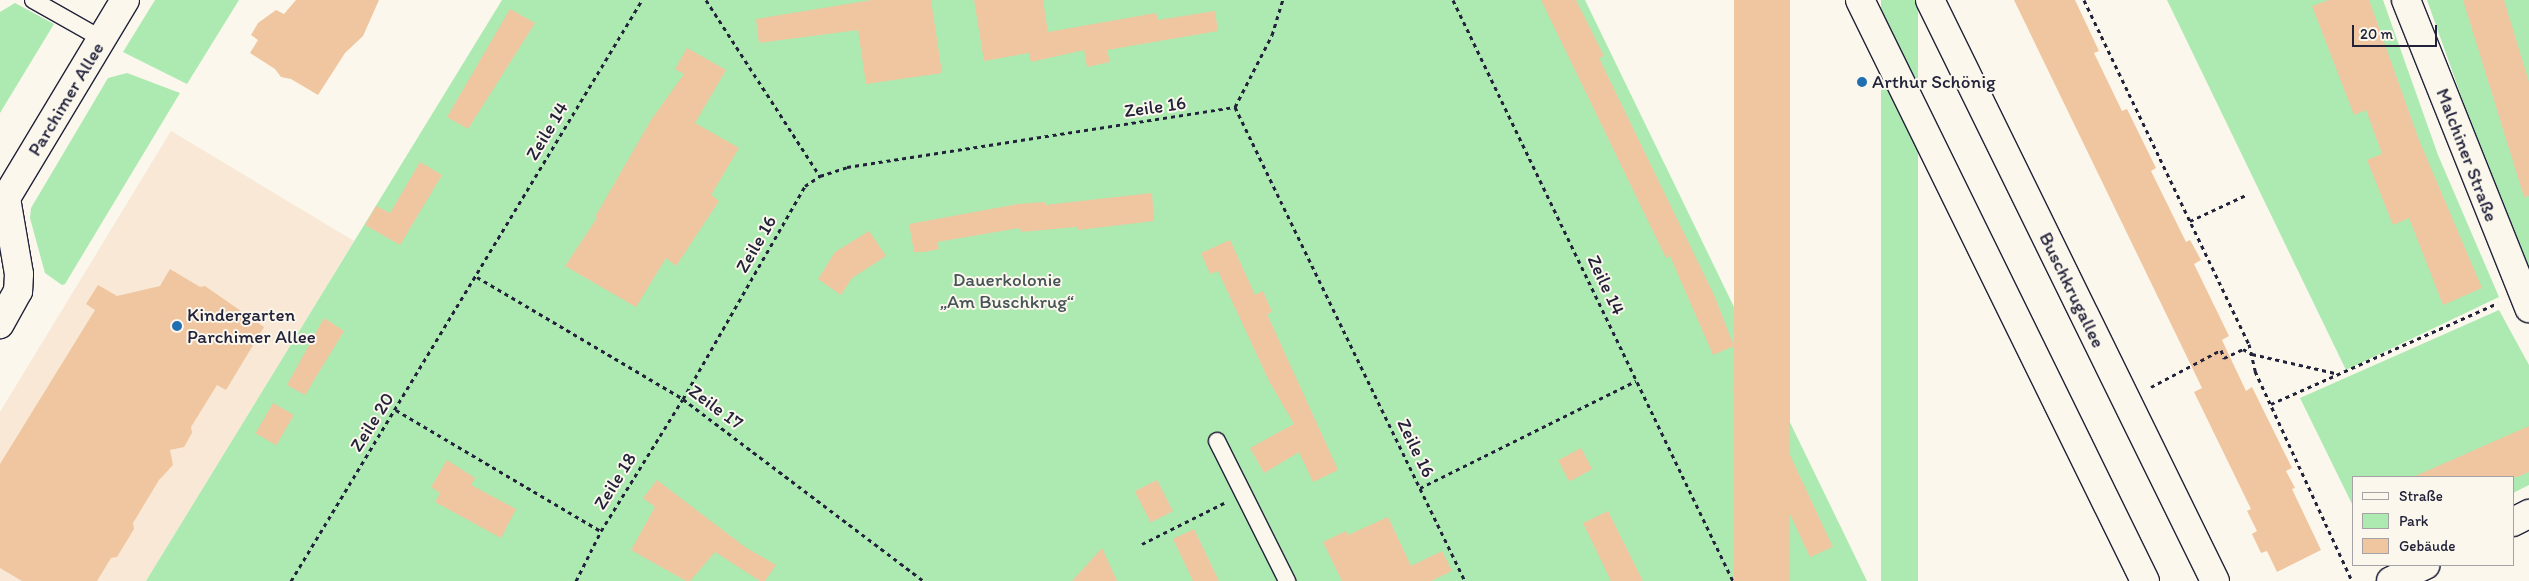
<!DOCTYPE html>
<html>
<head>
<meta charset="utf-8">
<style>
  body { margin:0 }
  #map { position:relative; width:2529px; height:581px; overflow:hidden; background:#fbf7ec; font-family:Itim,sans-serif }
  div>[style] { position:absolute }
  .built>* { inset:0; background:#f8e8d5 }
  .green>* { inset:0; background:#aceab1; transform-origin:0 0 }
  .building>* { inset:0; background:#f0c6a0; transform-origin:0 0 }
  .path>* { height:3px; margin-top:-1.5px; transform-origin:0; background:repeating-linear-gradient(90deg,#22223b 0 4px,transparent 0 8px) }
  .roads { filter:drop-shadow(1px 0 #22223b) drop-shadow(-1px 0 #22223b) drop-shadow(0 1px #22223b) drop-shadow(0 -1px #22223b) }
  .service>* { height:16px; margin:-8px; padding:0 8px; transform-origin:8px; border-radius:8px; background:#fbf7ec }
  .minor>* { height:28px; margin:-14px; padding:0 14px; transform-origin:14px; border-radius:14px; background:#fbf7ec }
  .secondary>* { height:28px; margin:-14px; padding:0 14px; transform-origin:14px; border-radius:14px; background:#fbf7ec }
  .dots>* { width:14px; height:14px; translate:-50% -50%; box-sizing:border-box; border:2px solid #fbf7ec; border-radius:50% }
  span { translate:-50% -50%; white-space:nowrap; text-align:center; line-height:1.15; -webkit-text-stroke:4px #fbf7ec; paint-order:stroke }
  .poi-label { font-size:19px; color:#22223b }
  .left { translate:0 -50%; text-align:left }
  .street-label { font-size:19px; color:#22223b }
  .park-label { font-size:19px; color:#445458 }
  .legend { position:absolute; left:2352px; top:476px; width:162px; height:90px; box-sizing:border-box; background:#fbf7ec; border:1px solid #a4a2a5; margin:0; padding:6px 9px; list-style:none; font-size:15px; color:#22223b }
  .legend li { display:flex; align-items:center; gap:10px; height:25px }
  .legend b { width:25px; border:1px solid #a4a2a5 }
  .scale { position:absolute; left:2352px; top:25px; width:85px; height:22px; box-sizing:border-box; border:2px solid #22223b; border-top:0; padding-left:6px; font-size:15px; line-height:18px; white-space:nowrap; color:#22223b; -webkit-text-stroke:4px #fbf7ec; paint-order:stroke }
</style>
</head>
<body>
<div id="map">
  <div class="built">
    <i style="clip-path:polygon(171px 131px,354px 241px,146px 581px,0 581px,0 412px)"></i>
  </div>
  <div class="green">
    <i style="clip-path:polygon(155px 0,239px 0,187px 84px,123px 52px)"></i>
    <i style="clip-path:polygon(502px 0,1585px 0,1867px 581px,146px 581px)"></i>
    <i style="left:1881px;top:0;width:37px;height:646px"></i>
    <i style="clip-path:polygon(2167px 0,2383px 0,2438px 155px,2499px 297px,2346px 370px)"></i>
    <i style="clip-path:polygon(2427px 0,2529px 0,2529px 272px,2487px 169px)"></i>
    <i style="clip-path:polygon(15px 3px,54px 24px,0 113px,0 12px)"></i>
    <i style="clip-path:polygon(127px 73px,180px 93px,65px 284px,62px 285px,45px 273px,30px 218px,31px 208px,108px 78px)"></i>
    <i style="clip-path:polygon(2499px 310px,2529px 365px,2529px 485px,2513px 493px,2513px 477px,2353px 477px,2353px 506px,2300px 398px)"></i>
  </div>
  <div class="building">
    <i style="clip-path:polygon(296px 0,379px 0,363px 36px,345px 53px,318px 95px,291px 79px,281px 77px,275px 69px,250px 53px,258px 40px,251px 35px,258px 23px,276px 10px,284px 14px)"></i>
    <i style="clip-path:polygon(872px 0,931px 0,942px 73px,866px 84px,858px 30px,759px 43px,756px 19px)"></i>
    <i style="clip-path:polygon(974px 0,1043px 0,1048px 32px,1156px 13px,1158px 20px,1215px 11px,1218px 31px,1107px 50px,1110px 62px,1087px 67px,1084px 50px,1031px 62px,1029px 53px,984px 61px)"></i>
    <i style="clip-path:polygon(1541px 0,1576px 0,1604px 56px,1599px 58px,1714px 295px,1734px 346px,1713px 355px,1670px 256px,1666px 258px)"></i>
    <i style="left:1734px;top:0;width:56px;height:646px"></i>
    <i style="clip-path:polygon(2014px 0,2075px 0,2099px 51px,2094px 53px,2122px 111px,2127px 109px,2156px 168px,2151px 171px,2186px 242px,2190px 240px,2201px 260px,2194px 264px,2229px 336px,2222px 340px,2246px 391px,2252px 387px,2292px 468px,2286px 471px,2295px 488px,2292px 489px,2321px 550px,2277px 572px,2267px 551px,2261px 553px,2252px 534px,2257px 531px,2247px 511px,2251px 509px,2194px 392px,2202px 388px)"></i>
    <i style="clip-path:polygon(2329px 0,2369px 0,2419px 140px,2482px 288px,2443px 305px,2409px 218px,2393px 225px,2367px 160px,2382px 154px,2366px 110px,2354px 115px,2312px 6px)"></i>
    <i style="clip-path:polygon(2463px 0,2504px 0,2529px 82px,2529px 196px,2524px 197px)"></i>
    <i style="clip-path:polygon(510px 9px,535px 23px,468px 129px,447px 117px)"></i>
    <i style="clip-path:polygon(687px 48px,726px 70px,695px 123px,739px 148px,711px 195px,719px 201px,676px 266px,666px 258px,636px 307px,565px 266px,597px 218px,595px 217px,651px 120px,684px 74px,675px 69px)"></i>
    <i style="clip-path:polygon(420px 162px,442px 175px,400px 245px,365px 225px,376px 206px,390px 213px)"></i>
    <i style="clip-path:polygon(1152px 193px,1154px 221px,1078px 230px,1077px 227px,1021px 232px,1020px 228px,937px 242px,939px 249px,924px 252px,914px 252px,909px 224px,1018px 204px,1045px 202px,1045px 205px)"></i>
    <i style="clip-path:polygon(869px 231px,886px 256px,852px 278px,841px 295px,818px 279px,835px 252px)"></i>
    <i style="clip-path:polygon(1230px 240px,1255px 295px,1263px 291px,1272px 312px,1267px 314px,1338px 470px,1313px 482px,1299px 452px,1264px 473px,1250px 448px,1294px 424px,1269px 381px,1218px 271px,1210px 274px,1201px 253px)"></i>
    <i style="clip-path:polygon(170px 269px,200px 287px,205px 286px,264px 327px,226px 390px,217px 385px,191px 427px,192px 433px,184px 447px,170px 450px,173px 465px,159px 480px,133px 523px,134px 529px,117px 557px,111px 558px,97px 581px,22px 581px,0 568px,0 464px,95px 310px,86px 304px,98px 285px,117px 296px,160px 286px)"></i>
    <i style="clip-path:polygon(324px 318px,344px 331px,305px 395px,287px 385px)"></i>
    <i style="left:1755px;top:380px;width:184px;height:25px;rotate:65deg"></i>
    <i style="left:273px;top:403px;width:24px;height:35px;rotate:30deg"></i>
    <i style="clip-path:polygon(2529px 426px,2529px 472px,2517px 477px,2413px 477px)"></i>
    <i style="left:1581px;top:448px;width:24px;height:26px;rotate:62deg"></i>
    <i style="clip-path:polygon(447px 460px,475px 478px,471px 485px,516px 509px,501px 538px,435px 502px,440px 493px,431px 487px)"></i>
    <i style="clip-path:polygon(657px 480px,745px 547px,776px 565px,765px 581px,760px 581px,715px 552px,690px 581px,686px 581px,631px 550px,655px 507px,643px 498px)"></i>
    <i style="left:1157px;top:480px;width:35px;height:25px;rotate:63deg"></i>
    <i style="clip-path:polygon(1608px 511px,1643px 581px,1611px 581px,1583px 523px)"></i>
    <i style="clip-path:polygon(1388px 517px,1411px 566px,1442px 551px,1452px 571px,1431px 581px,1342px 581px,1323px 542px,1346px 531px,1348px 535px)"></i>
    <i style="clip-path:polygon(1194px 529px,1219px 581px,1193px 581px,1173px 539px)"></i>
    <i style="clip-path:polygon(1102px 548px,1117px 581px,1072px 581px)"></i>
  </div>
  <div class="path">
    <i style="left:706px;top:0;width:210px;rotate:57.1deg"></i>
    <i style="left:1453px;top:0;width:645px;rotate:64.27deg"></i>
    <i style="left:2084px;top:0;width:382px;rotate:64.4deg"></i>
    <i style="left:2249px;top:344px;width:28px;rotate:77deg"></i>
    <i style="left:2255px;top:371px;width:231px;rotate:65.2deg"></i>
    <i style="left:1235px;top:107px;width:527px;rotate:64.12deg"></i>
    <i style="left:1235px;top:107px;width:81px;rotate:-62.8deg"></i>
    <i style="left:1272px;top:35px;width:37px;rotate:-73deg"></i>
    <i style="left:2190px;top:221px;width:62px;rotate:-24.9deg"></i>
    <i style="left:477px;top:277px;width:239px;rotate:30.6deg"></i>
    <i style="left:683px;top:399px;width:302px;rotate:37.1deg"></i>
    <i style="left:2151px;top:387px;width:79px;rotate:-27.9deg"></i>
    <i style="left:2221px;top:350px;width:9px;rotate:69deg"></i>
    <i style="left:2224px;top:358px;width:21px;rotate:-25deg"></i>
    <i style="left:2243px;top:349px;width:10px;rotate:29deg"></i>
    <i style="left:2252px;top:354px;width:85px;rotate:12.9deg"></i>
    <i style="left:2271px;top:404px;width:248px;rotate:-24deg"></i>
    <i style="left:396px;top:410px;width:238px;rotate:30.6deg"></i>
    <i style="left:1420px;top:488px;width:241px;rotate:-26.4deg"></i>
    <i style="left:1142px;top:544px;width:92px;rotate:-26.6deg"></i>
    <i style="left:291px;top:581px;width:679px;rotate:-58.86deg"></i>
    <i style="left:576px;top:581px;width:56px;rotate:-63.4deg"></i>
    <i style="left:601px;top:531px;width:155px;rotate:-58.2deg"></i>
    <i style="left:683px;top:399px;width:245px;rotate:-60.2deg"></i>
    <i style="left:805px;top:186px;width:18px;rotate:-34deg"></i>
    <i style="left:820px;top:176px;width:28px;rotate:-18deg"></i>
    <i style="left:847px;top:167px;width:393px;rotate:-8.8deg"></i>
  </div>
  <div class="roads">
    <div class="service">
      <i style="left:33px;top:0;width:79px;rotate:29.5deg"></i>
      <i style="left:1217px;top:441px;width:157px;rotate:63.4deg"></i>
    </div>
    <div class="minor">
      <i style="left:2406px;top:0;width:332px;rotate:68.2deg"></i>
      <i style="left:6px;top:198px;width:231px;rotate:-59deg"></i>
      <i style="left:0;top:208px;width:12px;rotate:-59deg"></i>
      <i style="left:6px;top:198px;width:77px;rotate:80.3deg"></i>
      <i style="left:19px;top:274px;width:17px;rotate:93deg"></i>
      <i style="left:18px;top:291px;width:38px;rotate:119deg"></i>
      <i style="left:2513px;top:522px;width:18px;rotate:-27deg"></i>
      <i style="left:2391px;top:581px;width:38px;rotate:-25deg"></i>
    </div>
    <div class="secondary">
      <i style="left:1860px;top:0;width:647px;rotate:63.87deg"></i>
      <i style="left:1930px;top:0;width:647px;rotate:63.87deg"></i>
    </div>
  </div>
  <div class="dots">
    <i style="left:1862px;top:82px;background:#1f6fb2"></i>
    <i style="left:177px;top:326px;background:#1f6fb2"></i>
  </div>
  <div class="poi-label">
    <span class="left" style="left:1872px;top:82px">Arthur Schönig</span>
    <span class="left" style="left:187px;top:326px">Kindergarten<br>Parchimer Allee</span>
  </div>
  <div class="street-label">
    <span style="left:66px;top:99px;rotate:-59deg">Parchimer Allee</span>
    <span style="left:1155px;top:107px;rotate:-8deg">Zeile 16</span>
    <span style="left:547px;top:131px;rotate:-59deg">Zeile 14</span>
    <span style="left:2467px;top:155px;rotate:69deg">Malchiner Straße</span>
    <span style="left:756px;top:244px;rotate:-60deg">Zeile 16</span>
    <span style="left:1606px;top:285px;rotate:65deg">Zeile 14</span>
    <span style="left:2072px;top:290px;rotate:64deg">Buschkrugallee</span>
    <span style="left:716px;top:407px;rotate:36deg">Zeile 17</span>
    <span style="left:372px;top:422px;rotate:-58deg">Zeile 20</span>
    <span style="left:1416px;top:448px;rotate:64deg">Zeile 16</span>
    <span style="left:615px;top:481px;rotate:-58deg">Zeile 18</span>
  </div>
  <div class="park-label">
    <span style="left:1007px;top:291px">Dauerkolonie<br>„Am Buschkrug“</span>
  </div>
  <ul class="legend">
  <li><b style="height:6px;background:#fbf7ec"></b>Straße</li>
  <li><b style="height:14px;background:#aceab1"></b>Park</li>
  <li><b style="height:14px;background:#f0c6a0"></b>Gebäude</li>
  </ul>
  <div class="scale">20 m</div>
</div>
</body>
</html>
